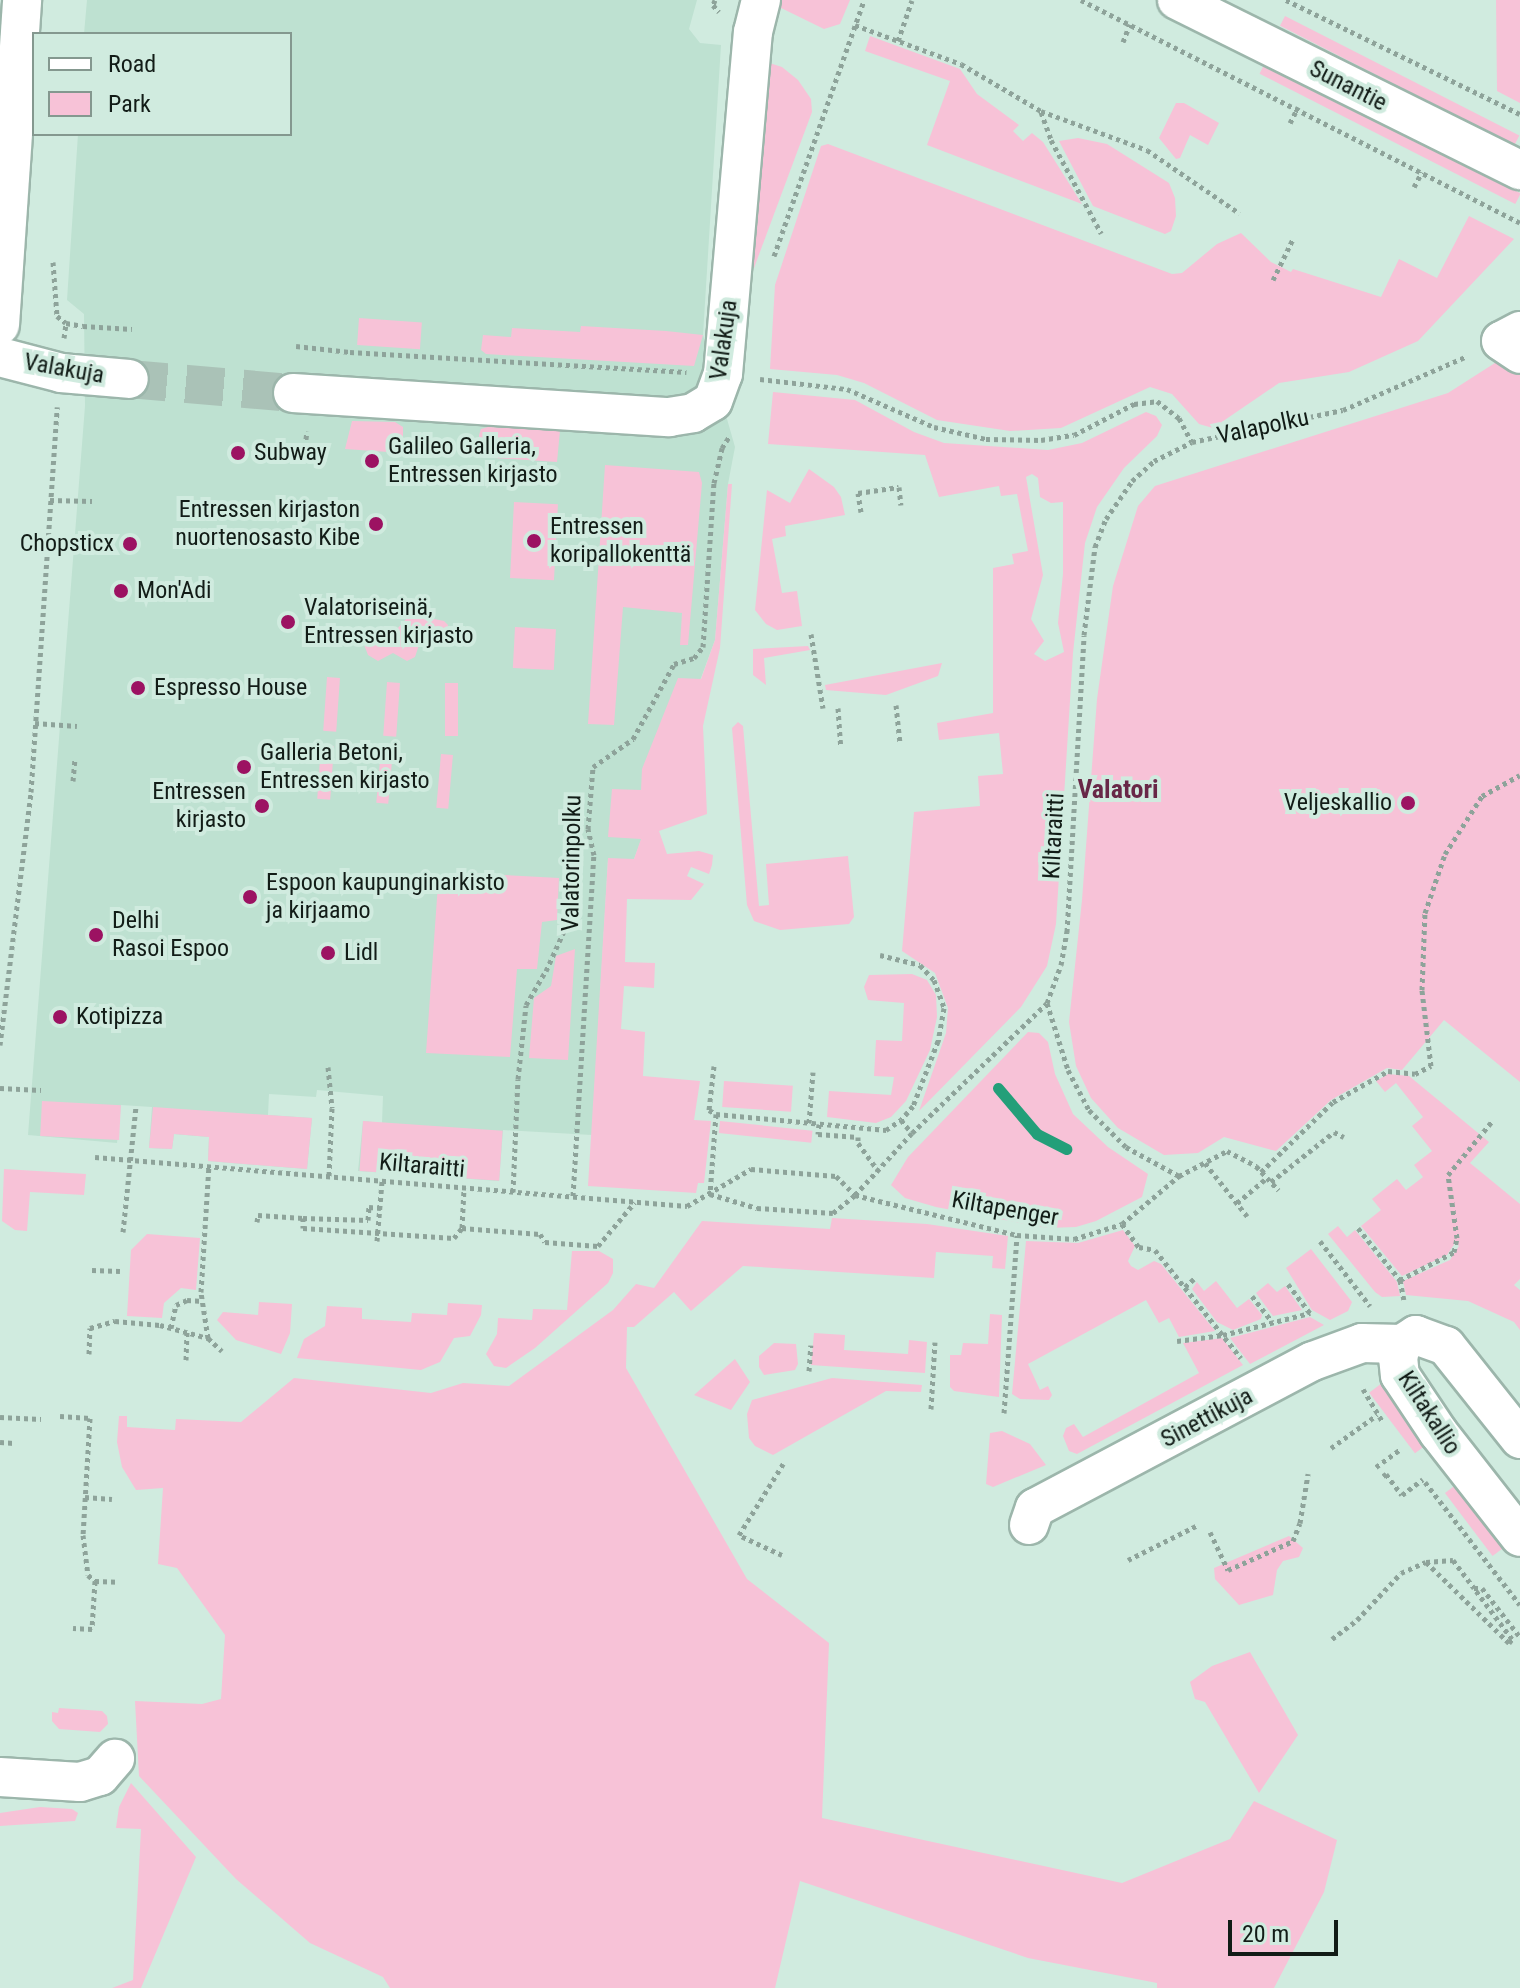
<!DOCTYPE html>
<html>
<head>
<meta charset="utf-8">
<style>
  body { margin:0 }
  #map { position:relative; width:1520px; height:1988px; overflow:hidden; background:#d0ebdf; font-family:"Roboto Condensed",sans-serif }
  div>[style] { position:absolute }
  .built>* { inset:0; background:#bee1d1 }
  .green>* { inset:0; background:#f7c2d7; transform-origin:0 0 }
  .stream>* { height:11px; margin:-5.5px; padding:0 5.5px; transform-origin:5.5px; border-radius:5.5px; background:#239f79 }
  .minor-tunnel>* { height:38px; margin-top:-19px; transform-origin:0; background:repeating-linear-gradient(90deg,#aac2b7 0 38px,transparent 0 57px) }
  .path>* { height:5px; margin-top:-2.5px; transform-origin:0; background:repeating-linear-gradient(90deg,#8ea39a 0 4px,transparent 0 8px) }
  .roads { filter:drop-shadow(2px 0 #9cb6ab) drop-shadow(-2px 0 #9cb6ab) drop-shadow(0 2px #9cb6ab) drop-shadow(0 -2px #9cb6ab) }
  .minor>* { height:38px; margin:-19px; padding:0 19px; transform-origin:19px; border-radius:19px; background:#fff }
  .dots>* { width:22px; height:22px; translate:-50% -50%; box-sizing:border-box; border:4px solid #d0ebdf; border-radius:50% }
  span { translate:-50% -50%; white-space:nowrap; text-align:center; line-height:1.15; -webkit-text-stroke:8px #d0ebdf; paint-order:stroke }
  .street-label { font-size:24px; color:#121c17 }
  .poi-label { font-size:24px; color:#121c17 }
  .left { translate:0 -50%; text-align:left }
  .right { translate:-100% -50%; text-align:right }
  .neighbourhood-label { font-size:26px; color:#682747; font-weight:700 }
  .legend { position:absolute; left:32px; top:32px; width:260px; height:104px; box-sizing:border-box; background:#d0ebdf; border:2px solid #84988f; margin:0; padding:10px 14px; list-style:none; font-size:24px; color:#121c17 }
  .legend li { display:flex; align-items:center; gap:16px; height:40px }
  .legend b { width:40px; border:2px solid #84988f }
  .scale { position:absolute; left:1228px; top:1920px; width:110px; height:36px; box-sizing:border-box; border:4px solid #121c17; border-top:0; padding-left:10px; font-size:24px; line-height:28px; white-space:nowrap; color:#121c17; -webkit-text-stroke:6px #d0ebdf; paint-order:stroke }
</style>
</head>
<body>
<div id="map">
  <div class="built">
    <i style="clip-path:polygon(87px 0,697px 0,689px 29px,700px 43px,721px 45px,703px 335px,735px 447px,728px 484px,715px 640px,634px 859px,608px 859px,592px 1135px,503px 1130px,499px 1181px,358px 1171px,363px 1121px,382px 1123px,383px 1096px,317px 1090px,316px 1097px,269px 1094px,268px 1115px,312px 1118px,307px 1169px,208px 1161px,209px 1137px,174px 1134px,172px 1149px,149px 1148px,152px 1107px,121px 1105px,117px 1143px,28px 1135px,85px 406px,84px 314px,67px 300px,78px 134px,290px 134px,290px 34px,84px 34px)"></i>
  </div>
  <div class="green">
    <i style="clip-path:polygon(777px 0,850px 0,840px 24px,824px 29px,775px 5px)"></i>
    <i style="clip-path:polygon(1496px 0,1520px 0,1520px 103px,1497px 91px)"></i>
    <i style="left:1285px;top:16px;width:263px;height:11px;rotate:27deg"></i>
    <i style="clip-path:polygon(870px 36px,960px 69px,977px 94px,1019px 125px,1013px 131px,1023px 141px,1032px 133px,1043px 142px,1082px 204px,927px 145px,950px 81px,865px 51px)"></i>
    <i style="clip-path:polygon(763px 61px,782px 67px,798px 80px,811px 99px,812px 112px,754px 268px,750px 268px)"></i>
    <i style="left:1265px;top:63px;width:287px;height:12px;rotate:27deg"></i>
    <i style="clip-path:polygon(1176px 103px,1184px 103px,1219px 123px,1208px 145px,1190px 135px,1180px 158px,1176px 159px,1159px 138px)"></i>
    <i style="clip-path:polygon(1078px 138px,1107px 144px,1169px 183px,1175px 198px,1176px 216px,1171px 231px,1165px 234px,1093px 206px,1059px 141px)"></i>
    <i style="clip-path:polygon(828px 144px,1172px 274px,1182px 273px,1217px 244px,1241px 233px,1271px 262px,1291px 272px,1293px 269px,1381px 297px,1399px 259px,1437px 278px,1469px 216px,1514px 239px,1418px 341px,1349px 372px,1279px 383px,1213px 428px,1199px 424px,1172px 394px,1150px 387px,1061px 428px,1010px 431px,937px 420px,864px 383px,837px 375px,770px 369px,775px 285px,821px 146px)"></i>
    <i style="left:359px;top:318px;width:63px;height:27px;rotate:4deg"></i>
    <i style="clip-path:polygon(581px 326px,666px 331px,703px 335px,694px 366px,486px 354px,481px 350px,483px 335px,511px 337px,512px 328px,580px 332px)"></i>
    <i style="clip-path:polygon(1520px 347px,1520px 1082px,1444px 1020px,1402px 1070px,1387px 1068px,1331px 1100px,1276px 1151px,1224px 1137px,1198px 1153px,1164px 1155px,1118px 1128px,1091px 1098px,1076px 1066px,1069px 1022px,1082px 900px,1097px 699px,1113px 586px,1138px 506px,1155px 486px,1448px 393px)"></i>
    <i style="clip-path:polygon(evenodd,773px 392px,855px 400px,914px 432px,944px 443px,1048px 450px,1082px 443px,1146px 412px,1156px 416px,1162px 425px,1157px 436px,1124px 468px,1097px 507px,1085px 543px,1073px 653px,1056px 924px,1047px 966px,1021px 1007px,919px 1111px,946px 1033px,948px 1008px,935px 973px,902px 951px,914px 812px,980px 806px,978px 776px,1003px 774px,999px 733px,939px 740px,937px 723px,993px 713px,993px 568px,1014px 564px,1012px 554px,1028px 551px,1017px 494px,1001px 496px,999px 486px,939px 497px,925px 455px,768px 444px,773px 392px,1032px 474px,1038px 478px,1040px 497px,1051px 503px,1063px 502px,1063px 574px,1058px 623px,1064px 652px,1045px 661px,1034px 654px,1044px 641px,1031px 619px,1043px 575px,1026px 477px,1032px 474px)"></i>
    <i style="clip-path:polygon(352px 421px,395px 422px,403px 427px,403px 453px,345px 449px)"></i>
    <i style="clip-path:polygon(488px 427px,560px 430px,557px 462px,479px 457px,479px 435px,481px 429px)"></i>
    <i style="clip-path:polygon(605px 465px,699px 472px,702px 483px,688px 645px,680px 645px,682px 613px,623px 607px,614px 725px,588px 724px)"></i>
    <i style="clip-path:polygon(809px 469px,834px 487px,841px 497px,845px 515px,785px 526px,786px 536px,772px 539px,782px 593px,797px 591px,802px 626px,777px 630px,766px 624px,755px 610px,767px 490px,790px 503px)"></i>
    <i style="clip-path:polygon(728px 484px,732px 484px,720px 648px,703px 726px,707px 814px,659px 831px,667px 854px,699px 851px,713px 855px,712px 865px,709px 874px,691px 867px,687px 876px,704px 884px,691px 900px,627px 899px,625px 962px,655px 963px,654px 988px,624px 986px,621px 1029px,645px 1032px,643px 1076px,700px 1081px,694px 1120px,711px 1121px,704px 1183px,698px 1183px,696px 1193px,588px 1186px,608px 858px,634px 859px,641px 839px,608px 837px,612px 789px,641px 790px,642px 769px,678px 678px,701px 679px,715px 640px)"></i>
    <i style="left:514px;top:502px;width:44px;height:76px;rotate:3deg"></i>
    <i style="clip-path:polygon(415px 615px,444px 621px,448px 625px,446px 639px,434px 646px,419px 645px,415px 657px,407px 661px,393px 653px,378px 661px,368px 655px,363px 642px,371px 630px,396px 630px,408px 617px)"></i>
    <i style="left:515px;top:627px;width:41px;height:41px;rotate:3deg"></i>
    <i style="clip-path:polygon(808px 646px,810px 650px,764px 658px,766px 685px,753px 675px,753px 649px)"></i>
    <i style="clip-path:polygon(942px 663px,938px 676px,886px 695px,826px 690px,825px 685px)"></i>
    <i style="left:327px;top:677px;width:13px;height:54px;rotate:4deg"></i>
    <i style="left:387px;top:682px;width:13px;height:54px;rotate:4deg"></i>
    <i style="left:445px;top:683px;width:13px;height:53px"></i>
    <i style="clip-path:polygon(738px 722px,743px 726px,759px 906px,769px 905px,766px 864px,848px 856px,854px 917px,849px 924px,780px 930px,754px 921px,747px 905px,732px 728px)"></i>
    <i style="left:321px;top:745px;width:13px;height:54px;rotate:4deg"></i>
    <i style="left:381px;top:749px;width:12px;height:54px;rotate:5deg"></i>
    <i style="left:441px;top:754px;width:12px;height:54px;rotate:5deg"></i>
    <i style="clip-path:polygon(470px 873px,559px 878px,557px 920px,542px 922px,537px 969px,517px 969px,510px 1057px,426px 1053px,438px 884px,467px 891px)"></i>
    <i style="clip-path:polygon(575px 949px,568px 1060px,529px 1058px,534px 998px,551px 986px,556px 956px)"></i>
    <i style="clip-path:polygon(912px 974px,927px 980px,936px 995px,937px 1017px,930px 1050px,906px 1101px,891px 1117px,876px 1123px,827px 1117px,829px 1091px,891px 1095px,894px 1077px,874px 1076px,876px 1040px,902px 1041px,904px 1003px,868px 1000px,864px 987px,869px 975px)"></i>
    <i style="clip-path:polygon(1028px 1032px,1039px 1033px,1048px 1042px,1055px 1074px,1073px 1114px,1108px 1147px,1148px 1174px,1142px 1197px,1096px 1221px,1076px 1227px,1047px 1228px,936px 1207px,905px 1198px,891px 1185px,908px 1157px)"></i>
    <i style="clip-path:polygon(1388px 1074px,1409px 1076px,1489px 1142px,1470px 1163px,1520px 1204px,1520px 1279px,1514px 1285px,1520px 1290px,1520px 1330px,1514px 1322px,1468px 1301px,1406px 1295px,1403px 1281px,1450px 1260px,1459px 1246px,1455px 1243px,1447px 1255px,1402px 1276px,1361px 1226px,1381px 1210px,1372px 1199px,1397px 1179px,1406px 1190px,1423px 1177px,1414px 1165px,1432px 1151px,1412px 1126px,1423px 1117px,1396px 1083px,1385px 1092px,1376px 1081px)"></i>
    <i style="left:724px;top:1081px;width:69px;height:26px;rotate:4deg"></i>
    <i style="left:42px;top:1101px;width:79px;height:35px;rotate:3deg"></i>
    <i style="clip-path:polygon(153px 1107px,312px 1118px,307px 1169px,208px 1161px,209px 1137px,174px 1134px,172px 1149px,149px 1148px)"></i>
    <i style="left:363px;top:1121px;width:140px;height:50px;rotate:4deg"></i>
    <i style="left:720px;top:1121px;width:93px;height:12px;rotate:6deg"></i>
    <i style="clip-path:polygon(4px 1169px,86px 1174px,84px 1195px,30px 1192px,27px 1231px,15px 1230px,2px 1221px)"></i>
    <i style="clip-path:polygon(832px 1218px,927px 1224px,1008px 1236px,1005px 1269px,992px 1268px,993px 1256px,936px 1252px,934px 1278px,743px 1266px,691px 1311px,674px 1292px,634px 1327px,627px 1327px,626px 1368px,747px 1579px,829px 1643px,822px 1818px,1122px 1883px,1230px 1839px,1254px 1801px,1337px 1840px,1324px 1892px,1274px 1988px,1157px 1988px,1157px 1983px,1028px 1958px,800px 1881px,775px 1988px,390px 1988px,383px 1977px,310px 1943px,236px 1879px,139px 1776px,135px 1701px,202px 1704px,221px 1699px,225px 1635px,177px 1568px,158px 1564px,163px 1488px,136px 1490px,122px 1467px,117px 1442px,119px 1416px,127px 1416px,127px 1427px,175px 1430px,176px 1419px,241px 1422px,294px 1378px,431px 1393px,463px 1383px,509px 1386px,613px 1310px,636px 1284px,654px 1288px,702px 1221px,830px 1229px)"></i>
    <i style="clip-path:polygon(1338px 1226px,1347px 1237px,1355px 1230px,1397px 1282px,1400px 1296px,1382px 1297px,1375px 1292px,1328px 1234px)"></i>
    <i style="clip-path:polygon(1123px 1230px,1135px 1246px,1128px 1261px,1131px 1266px,1138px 1270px,1154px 1261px,1161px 1264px,1215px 1331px,1179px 1337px,1169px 1318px,1159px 1323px,1146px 1300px,1028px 1364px,1040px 1390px,1048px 1386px,1052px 1395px,1049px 1400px,1020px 1399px,1012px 1394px,1026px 1241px,1078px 1243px)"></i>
    <i style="clip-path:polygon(147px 1234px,200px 1238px,196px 1290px,181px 1288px,164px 1303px,162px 1318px,127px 1316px,131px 1250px)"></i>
    <i style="clip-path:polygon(1311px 1249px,1352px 1302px,1348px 1311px,1330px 1320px,1312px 1310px,1286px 1268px)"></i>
    <i style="clip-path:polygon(572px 1251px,599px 1251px,613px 1259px,613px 1273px,608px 1283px,535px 1348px,506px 1368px,494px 1366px,486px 1354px,497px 1334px,498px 1318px,532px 1320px,533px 1309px,567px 1310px)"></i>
    <i style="clip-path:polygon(1216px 1281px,1237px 1308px,1249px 1299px,1262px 1315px,1261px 1319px,1233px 1330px,1217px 1322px,1192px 1289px,1197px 1282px,1204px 1291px)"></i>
    <i style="clip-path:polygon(1268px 1283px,1277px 1292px,1285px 1286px,1302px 1310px,1273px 1316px,1256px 1293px)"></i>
    <i style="clip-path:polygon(259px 1302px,292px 1304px,290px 1333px,281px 1354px,236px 1340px,217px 1320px,223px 1312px,258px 1315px)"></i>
    <i style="clip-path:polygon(448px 1303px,482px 1305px,481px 1315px,470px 1336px,454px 1338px,440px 1362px,428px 1367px,421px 1370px,297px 1358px,304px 1339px,325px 1326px,327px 1306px,362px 1308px,362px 1319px,411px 1322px,412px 1313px,447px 1315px)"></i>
    <i style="clip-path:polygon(990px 1314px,1002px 1315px,999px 1397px,954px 1391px,950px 1387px,950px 1355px,961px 1355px,963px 1343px,988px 1344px)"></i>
    <i style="clip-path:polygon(1310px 1317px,1324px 1325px,1250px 1364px,1230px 1338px)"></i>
    <i style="clip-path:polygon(814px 1333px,845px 1335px,844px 1350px,908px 1354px,909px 1340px,927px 1342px,925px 1373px,811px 1365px)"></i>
    <i style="clip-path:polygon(1222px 1338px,1243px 1365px,1077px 1454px,1069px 1451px,1063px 1436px,1066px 1428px,1074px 1424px,1083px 1437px,1199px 1373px,1183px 1343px)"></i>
    <i style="clip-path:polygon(774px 1343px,796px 1344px,798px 1364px,795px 1370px,764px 1375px,759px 1367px,759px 1356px)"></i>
    <i style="clip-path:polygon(735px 1359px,750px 1382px,731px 1410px,694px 1395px)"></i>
    <i style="clip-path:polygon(832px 1378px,922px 1385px,921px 1392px,886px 1391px,773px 1455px,755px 1446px,749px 1438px,747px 1414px,752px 1400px)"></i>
    <i style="left:1382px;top:1383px;width:76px;height:16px;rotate:53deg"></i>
    <i style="clip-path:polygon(1002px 1431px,1030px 1444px,1046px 1465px,993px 1487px,986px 1484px,990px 1433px)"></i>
    <i style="left:1457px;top:1484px;width:79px;height:15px;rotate:53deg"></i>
    <i style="clip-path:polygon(1289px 1536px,1303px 1548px,1299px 1557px,1283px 1561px,1277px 1570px,1273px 1595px,1239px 1605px,1215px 1579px,1214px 1568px)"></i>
    <i style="clip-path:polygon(1250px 1652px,1298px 1735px,1259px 1793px,1205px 1702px,1195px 1699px,1190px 1682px,1212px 1666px)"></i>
    <i style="clip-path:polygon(59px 1708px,102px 1711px,107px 1716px,108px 1724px,100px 1732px,59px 1729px,52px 1721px,52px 1712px,58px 1713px)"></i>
    <i style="clip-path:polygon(131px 1783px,196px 1857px,141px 1988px,112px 1988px,133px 1980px,141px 1829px,116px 1828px,119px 1807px)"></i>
    <i style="clip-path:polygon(40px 1807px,72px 1809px,78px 1813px,75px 1821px,0 1826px,0 1813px)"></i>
  </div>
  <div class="stream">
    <i style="left:998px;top:1088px;width:60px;rotate:49.7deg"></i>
    <i style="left:1037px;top:1134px;width:33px;rotate:27deg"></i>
  </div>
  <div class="minor-tunnel">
    <i style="left:129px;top:379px;width:165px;rotate:4.9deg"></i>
  </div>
  <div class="path">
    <i style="left:715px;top:0;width:5px;rotate:112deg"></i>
    <i style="left:713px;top:5px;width:9px;rotate:49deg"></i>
    <i style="left:1081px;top:0;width:492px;rotate:26.9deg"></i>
    <i style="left:1286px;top:0;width:260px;rotate:26deg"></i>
    <i style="left:855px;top:25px;width:113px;rotate:20.2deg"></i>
    <i style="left:961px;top:64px;width:93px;rotate:30.4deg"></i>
    <i style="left:1041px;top:111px;width:113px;rotate:20.2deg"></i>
    <i style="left:1147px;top:150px;width:112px;rotate:34.4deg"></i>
    <i style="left:898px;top:41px;width:43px;rotate:-71.1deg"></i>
    <i style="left:1123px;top:42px;width:19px;rotate:-69deg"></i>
    <i style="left:1041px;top:112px;width:30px;rotate:70deg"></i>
    <i style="left:1051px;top:140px;width:106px;rotate:61.7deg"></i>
    <i style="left:1290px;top:123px;width:18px;rotate:-63deg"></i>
    <i style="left:1414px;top:187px;width:17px;rotate:-62deg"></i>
    <i style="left:774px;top:256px;width:271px;rotate:-70.6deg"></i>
    <i style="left:53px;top:262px;width:54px;rotate:85.8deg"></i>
    <i style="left:57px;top:316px;width:11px;rotate:38deg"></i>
    <i style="left:66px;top:323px;width:17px;rotate:10deg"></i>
    <i style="left:83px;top:326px;width:49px;rotate:3.5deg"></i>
    <i style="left:1273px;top:280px;width:46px;rotate:-64deg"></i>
    <i style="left:64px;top:338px;width:15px;rotate:-82deg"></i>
    <i style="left:296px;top:346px;width:54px;rotate:6.3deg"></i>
    <i style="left:350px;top:352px;width:337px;rotate:3.4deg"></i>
    <i style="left:760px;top:379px;width:88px;rotate:6.6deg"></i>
    <i style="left:847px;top:389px;width:95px;rotate:23.6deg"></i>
    <i style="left:934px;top:427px;width:53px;rotate:13deg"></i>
    <i style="left:986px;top:439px;width:55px;rotate:1deg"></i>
    <i style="left:1041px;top:440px;width:33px;rotate:-9deg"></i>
    <i style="left:1074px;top:435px;width:68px;rotate:-27.3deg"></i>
    <i style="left:1134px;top:404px;width:23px;rotate:-7deg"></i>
    <i style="left:1157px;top:401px;width:28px;rotate:38deg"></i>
    <i style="left:1179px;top:418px;width:27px;rotate:62deg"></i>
    <i style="left:1192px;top:442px;width:154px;rotate:-12deg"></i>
    <i style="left:1343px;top:410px;width:135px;rotate:-23.5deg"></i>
    <i style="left:305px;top:447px;width:16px;rotate:-83deg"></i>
    <i style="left:466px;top:457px;width:18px;rotate:-84deg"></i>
    <i style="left:50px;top:500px;width:42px;rotate:1.4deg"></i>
    <i style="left:861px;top:512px;width:19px;rotate:-99deg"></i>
    <i style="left:858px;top:493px;width:41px;rotate:-8.3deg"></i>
    <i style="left:899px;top:487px;width:18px;rotate:84deg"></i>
    <i style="left:47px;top:543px;width:42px;rotate:4.1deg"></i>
    <i style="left:811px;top:634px;width:75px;rotate:80.8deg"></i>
    <i style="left:896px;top:705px;width:37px;rotate:84deg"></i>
    <i style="left:838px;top:708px;width:39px;rotate:86deg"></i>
    <i style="left:35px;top:723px;width:42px;rotate:4.1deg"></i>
    <i style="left:73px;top:781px;width:22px;rotate:-85deg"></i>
    <i style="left:880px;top:955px;width:41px;rotate:14deg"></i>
    <i style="left:920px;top:965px;width:21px;rotate:47deg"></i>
    <i style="left:934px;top:980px;width:30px;rotate:70deg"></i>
    <i style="left:944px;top:1008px;width:34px;rotate:100deg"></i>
    <i style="left:938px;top:1041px;width:70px;rotate:111deg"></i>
    <i style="left:913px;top:1106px;width:18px;rotate:131deg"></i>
    <i style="left:901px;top:1120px;width:17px;rotate:50deg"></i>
    <i style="left:1047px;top:1003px;width:70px;rotate:72.6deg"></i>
    <i style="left:1068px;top:1070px;width:45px;rotate:62.3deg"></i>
    <i style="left:1089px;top:1110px;width:52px;rotate:45deg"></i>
    <i style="left:1126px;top:1147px;width:60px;rotate:28.7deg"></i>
    <i style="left:1179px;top:1176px;width:54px;rotate:-27.5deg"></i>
    <i style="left:1227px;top:1151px;width:33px;rotate:27deg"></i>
    <i style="left:1256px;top:1166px;width:33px;rotate:47deg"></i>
    <i style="left:0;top:1045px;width:255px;rotate:-83deg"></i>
    <i style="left:31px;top:792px;width:386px;rotate:-86.1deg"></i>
    <i style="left:714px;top:1066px;width:44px;rotate:96.5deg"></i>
    <i style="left:709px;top:1110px;width:8px;rotate:30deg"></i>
    <i style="left:716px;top:1114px;width:80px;rotate:94.3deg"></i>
    <i style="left:710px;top:1194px;width:49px;rotate:16.6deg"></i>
    <i style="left:757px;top:1208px;width:76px;rotate:3.8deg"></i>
    <i style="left:833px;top:1213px;width:28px;rotate:-39deg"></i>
    <i style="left:855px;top:1195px;width:167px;rotate:13.9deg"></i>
    <i style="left:1017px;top:1235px;width:57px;rotate:4deg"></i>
    <i style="left:1074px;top:1239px;width:50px;rotate:-17.4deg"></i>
    <i style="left:1122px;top:1224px;width:75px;rotate:-40.1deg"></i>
    <i style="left:328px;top:1067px;width:41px;rotate:84.4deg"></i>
    <i style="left:332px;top:1108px;width:68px;rotate:92.5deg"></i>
    <i style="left:0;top:1088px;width:41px;rotate:2.8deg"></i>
    <i style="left:716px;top:1114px;width:171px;rotate:5.4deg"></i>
    <i style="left:886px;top:1130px;width:18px;rotate:-34deg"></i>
    <i style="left:809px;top:1123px;width:51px;rotate:-85.5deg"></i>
    <i style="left:819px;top:1124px;width:10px;rotate:96deg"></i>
    <i style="left:818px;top:1134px;width:40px;rotate:4.3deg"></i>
    <i style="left:858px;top:1137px;width:6px;rotate:90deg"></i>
    <i style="left:858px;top:1143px;width:34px;rotate:54deg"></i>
    <i style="left:95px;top:1157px;width:594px;rotate:4.73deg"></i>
    <i style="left:687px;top:1206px;width:74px;rotate:-30deg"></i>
    <i style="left:751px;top:1169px;width:85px;rotate:4.7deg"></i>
    <i style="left:836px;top:1176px;width:27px;rotate:45deg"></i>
    <i style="left:855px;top:1195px;width:84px;rotate:-47.4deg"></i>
    <i style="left:912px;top:1133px;width:187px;rotate:-43.9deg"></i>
    <i style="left:1047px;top:1003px;width:40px;rotate:-69.8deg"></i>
    <i style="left:1061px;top:965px;width:34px;rotate:-80deg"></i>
    <i style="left:1067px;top:932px;width:297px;rotate:-86.7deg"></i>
    <i style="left:1084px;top:635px;width:89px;rotate:-82.9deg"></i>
    <i style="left:1095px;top:547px;width:30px;rotate:-69deg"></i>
    <i style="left:1106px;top:519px;width:46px;rotate:-55.6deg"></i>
    <i style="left:1132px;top:481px;width:30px;rotate:-42deg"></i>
    <i style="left:1154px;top:461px;width:42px;rotate:-26.6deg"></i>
    <i style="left:1205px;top:1163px;width:68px;rotate:51.6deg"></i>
    <i style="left:1261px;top:1172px;width:100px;rotate:-44.2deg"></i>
    <i style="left:1333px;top:1102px;width:63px;rotate:-29.4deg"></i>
    <i style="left:1388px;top:1071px;width:27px;rotate:6deg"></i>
    <i style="left:1415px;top:1074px;width:18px;rotate:-27deg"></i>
    <i style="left:1431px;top:1066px;width:77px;rotate:-96.8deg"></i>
    <i style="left:1422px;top:990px;width:77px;rotate:-87.8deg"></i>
    <i style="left:1425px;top:913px;width:62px;rotate:-71.3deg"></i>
    <i style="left:1445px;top:854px;width:69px;rotate:-57.5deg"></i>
    <i style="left:1482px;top:796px;width:43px;rotate:-28.9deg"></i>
    <i style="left:1271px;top:1182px;width:80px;rotate:-38.4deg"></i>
    <i style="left:1334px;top:1132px;width:11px;rotate:27deg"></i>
    <i style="left:513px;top:1192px;width:113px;rotate:-87.5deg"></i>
    <i style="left:518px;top:1079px;width:74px;rotate:-83.8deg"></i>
    <i style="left:526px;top:1005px;width:39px;rotate:-60deg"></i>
    <i style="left:546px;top:971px;width:54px;rotate:-65.8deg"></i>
    <i style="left:568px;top:922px;width:56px;rotate:-86.9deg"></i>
    <i style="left:573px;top:1196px;width:342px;rotate:-86.5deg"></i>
    <i style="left:594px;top:855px;width:27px;rotate:-103deg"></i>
    <i style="left:588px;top:829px;width:62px;rotate:-85.4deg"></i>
    <i style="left:593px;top:767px;width:49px;rotate:-35deg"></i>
    <i style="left:633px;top:739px;width:85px;rotate:-61.3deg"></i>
    <i style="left:674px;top:664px;width:21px;rotate:-17deg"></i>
    <i style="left:694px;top:658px;width:14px;rotate:-51deg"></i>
    <i style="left:703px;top:647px;width:164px;rotate:-86.2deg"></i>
    <i style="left:714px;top:483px;width:36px;rotate:-77deg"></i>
    <i style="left:722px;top:448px;width:13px;rotate:-58deg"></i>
    <i style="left:1237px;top:1203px;width:39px;rotate:-40deg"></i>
    <i style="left:303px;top:1218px;width:65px;rotate:1.8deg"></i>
    <i style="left:368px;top:1220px;width:13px;rotate:-86deg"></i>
    <i style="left:369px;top:1207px;width:12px;rotate:5deg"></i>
    <i style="left:257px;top:1222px;width:7px;rotate:-82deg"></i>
    <i style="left:258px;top:1215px;width:45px;rotate:3.8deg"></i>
    <i style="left:303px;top:1218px;width:10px;rotate:90deg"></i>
    <i style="left:303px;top:1228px;width:151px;rotate:3.8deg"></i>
    <i style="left:454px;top:1238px;width:13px;rotate:-51deg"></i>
    <i style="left:462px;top:1228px;width:78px;rotate:4.4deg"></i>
    <i style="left:540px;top:1234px;width:9px;rotate:58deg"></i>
    <i style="left:545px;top:1242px;width:53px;rotate:4.3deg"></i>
    <i style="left:598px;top:1246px;width:57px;rotate:-49.9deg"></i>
    <i style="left:1122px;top:1224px;width:29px;rotate:54deg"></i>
    <i style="left:1139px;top:1247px;width:16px;rotate:11deg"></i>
    <i style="left:1155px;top:1250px;width:138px;rotate:51.5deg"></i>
    <i style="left:462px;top:1228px;width:40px;rotate:-87.1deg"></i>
    <i style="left:1358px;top:1228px;width:67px;rotate:51.1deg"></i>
    <i style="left:1400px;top:1280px;width:20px;rotate:79deg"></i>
    <i style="left:123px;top:1232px;width:127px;rotate:-84.1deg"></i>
    <i style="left:377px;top:1241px;width:60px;rotate:-85.2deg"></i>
    <i style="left:1320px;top:1241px;width:82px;rotate:52.4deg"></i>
    <i style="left:92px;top:1270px;width:28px;rotate:2deg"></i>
    <i style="left:1400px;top:1280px;width:61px;rotate:-27.4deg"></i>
    <i style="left:1454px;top:1252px;width:14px;rotate:-78deg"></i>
    <i style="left:1457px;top:1238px;width:64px;rotate:-98.1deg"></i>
    <i style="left:1448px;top:1175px;width:71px;rotate:-50.7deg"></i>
    <i style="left:1288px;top:1284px;width:38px;rotate:53deg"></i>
    <i style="left:1185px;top:1287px;width:12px;rotate:-42deg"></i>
    <i style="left:1252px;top:1296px;width:33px;rotate:52deg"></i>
    <i style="left:171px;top:1328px;width:24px;rotate:-78deg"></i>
    <i style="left:176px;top:1305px;width:12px;rotate:-24deg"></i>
    <i style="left:187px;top:1300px;width:16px;rotate:4deg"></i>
    <i style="left:208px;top:1338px;width:47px;rotate:-98.7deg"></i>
    <i style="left:201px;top:1292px;width:126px;rotate:-86.4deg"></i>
    <i style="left:1177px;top:1341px;width:46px;rotate:-7.4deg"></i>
    <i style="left:1223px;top:1335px;width:90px;rotate:-14.2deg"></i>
    <i style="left:89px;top:1354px;width:26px;rotate:-88deg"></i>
    <i style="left:90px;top:1328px;width:26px;rotate:-16deg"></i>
    <i style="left:115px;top:1321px;width:45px;rotate:5.1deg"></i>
    <i style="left:160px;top:1325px;width:50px;rotate:15.2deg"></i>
    <i style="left:208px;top:1338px;width:19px;rotate:43deg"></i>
    <i style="left:186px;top:1360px;width:28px;rotate:-88deg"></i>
    <i style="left:809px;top:1371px;width:26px;rotate:-86deg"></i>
    <i style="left:1363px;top:1389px;width:37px;rotate:59deg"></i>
    <i style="left:931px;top:1409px;width:67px;rotate:-86.6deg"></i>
    <i style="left:1004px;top:1413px;width:178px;rotate:-85.8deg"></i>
    <i style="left:60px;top:1416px;width:30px;rotate:4deg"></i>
    <i style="left:90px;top:1418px;width:117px;rotate:93.4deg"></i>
    <i style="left:83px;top:1535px;width:40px;rotate:82.9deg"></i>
    <i style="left:88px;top:1575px;width:9px;rotate:41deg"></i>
    <i style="left:95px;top:1581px;width:48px;rotate:93.6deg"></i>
    <i style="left:92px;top:1629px;width:19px;rotate:-177deg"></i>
    <i style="left:0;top:1417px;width:41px;rotate:2.8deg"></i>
    <i style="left:0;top:1442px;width:14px;rotate:4deg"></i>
    <i style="left:1331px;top:1448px;width:57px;rotate:-35.7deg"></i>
    <i style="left:1376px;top:1467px;width:31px;rotate:-36deg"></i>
    <i style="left:1383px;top:1476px;width:4px;rotate:-34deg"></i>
    <i style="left:1386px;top:1474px;width:26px;rotate:53deg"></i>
    <i style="left:1402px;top:1495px;width:26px;rotate:-37deg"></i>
    <i style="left:1425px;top:1482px;width:155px;rotate:52.3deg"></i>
    <i style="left:85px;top:1497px;width:27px;rotate:4deg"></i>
    <i style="left:1210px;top:1532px;width:42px;rotate:64.7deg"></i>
    <i style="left:1228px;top:1570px;width:71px;rotate:-24deg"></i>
    <i style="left:1293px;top:1541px;width:19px;rotate:-69deg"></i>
    <i style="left:1300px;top:1523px;width:50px;rotate:-80.7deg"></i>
    <i style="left:782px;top:1555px;width:47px;rotate:-155.1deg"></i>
    <i style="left:739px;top:1535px;width:84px;rotate:-58.2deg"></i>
    <i style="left:1128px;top:1560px;width:76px;rotate:-26.6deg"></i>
    <i style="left:1426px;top:1562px;width:116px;rotate:44.3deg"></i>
    <i style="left:1509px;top:1643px;width:5px;rotate:-53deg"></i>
    <i style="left:1512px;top:1639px;width:64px;rotate:-126.7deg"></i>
    <i style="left:95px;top:1581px;width:23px;rotate:2deg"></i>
    <i style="left:1332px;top:1639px;width:31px;rotate:-37deg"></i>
    <i style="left:1357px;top:1620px;width:64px;rotate:-46.9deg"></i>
    <i style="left:1401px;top:1573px;width:27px;rotate:-24deg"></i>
    <i style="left:1426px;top:1562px;width:27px;rotate:-4deg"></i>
    <i style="left:1453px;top:1560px;width:35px;rotate:53deg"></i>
    <i style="left:1474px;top:1588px;width:8px"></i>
    <i style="left:1482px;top:1588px;width:62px;rotate:52.2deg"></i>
  </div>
  <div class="roads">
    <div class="minor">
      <i style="left:1177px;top:0;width:383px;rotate:26.4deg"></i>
      <i style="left:0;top:325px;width:326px;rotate:-86.1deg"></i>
      <i style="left:1520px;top:331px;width:21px;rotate:152deg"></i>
      <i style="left:1501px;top:341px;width:23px;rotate:34deg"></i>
      <i style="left:0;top:357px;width:63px;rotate:14.7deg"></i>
      <i style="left:61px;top:373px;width:68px;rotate:5deg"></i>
      <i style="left:293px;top:393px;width:377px;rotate:3.7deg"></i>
      <i style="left:669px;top:417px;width:24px;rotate:-9deg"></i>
      <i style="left:693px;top:413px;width:23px;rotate:-31deg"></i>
      <i style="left:713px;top:401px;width:29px;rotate:-70deg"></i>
      <i style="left:723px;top:374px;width:343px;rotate:-85deg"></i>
      <i style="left:753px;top:32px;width:33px;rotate:-76deg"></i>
      <i style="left:1520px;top:1439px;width:119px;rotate:-128.5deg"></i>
      <i style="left:1446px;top:1346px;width:32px;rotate:-160deg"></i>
      <i style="left:1416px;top:1335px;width:17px;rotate:147deg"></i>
      <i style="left:1402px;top:1344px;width:14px;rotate:107deg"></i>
      <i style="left:1398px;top:1357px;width:18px;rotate:84deg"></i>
      <i style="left:1400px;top:1375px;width:69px;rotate:56.3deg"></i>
      <i style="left:1438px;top:1432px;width:133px;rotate:52deg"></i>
      <i style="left:1029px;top:1525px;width:18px;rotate:-71deg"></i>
      <i style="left:1035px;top:1508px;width:314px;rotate:-27.9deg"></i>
      <i style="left:1313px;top:1361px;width:52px;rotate:-20.2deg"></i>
      <i style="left:1362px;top:1343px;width:40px;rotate:1.4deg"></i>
      <i style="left:0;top:1777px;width:80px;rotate:3.6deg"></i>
      <i style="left:80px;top:1782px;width:21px;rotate:-17deg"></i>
      <i style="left:100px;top:1776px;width:23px;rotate:-49deg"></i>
    </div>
  </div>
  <div class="dots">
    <i style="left:238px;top:453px;background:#9c1262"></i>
    <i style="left:372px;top:461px;background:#9c1262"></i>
    <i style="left:376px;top:524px;background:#9c1262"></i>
    <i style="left:534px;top:541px;background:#9c1262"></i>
    <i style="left:130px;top:544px;background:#9c1262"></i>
    <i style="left:121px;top:591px;background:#9c1262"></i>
    <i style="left:288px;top:622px;background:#9c1262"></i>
    <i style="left:138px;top:688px;background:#9c1262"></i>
    <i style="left:244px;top:767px;background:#9c1262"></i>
    <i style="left:1408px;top:803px;background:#9c1262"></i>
    <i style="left:262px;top:806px;background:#9c1262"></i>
    <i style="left:250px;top:897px;background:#9c1262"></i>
    <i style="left:96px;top:935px;background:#9c1262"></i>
    <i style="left:328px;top:953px;background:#9c1262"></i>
    <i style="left:60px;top:1017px;background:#9c1262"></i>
  </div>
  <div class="street-label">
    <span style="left:1348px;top:86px;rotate:27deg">Sunantie</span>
    <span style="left:724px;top:340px;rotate:-82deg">Valakuja</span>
    <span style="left:64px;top:369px;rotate:10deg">Valakuja</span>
    <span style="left:1263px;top:427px;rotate:-12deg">Valapolku</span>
    <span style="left:1054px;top:836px;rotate:-87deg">Kiltaraitti</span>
    <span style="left:572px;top:863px;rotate:-89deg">Valatorinpolku</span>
    <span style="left:422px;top:1166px;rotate:5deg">Kiltaraitti</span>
    <span style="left:1005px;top:1209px;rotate:10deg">Kiltapenger</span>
    <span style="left:1429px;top:1413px;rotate:57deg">Kiltakallio</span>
    <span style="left:1207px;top:1418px;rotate:-28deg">Sinettikuja</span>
  </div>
  <div class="poi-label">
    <span class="left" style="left:388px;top:461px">Galileo Galleria,<br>Entressen kirjasto</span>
    <span class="left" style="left:254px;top:453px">Subway</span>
    <span class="right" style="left:360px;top:524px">Entressen kirjaston<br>nuortenosasto Kibe</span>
    <span class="left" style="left:550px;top:541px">Entressen<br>koripallokenttä</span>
    <span class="right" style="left:114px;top:544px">Chopsticx</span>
    <span class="left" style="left:137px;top:591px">Mon'Adi</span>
    <span class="left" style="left:304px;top:622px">Valatoriseinä,<br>Entressen kirjasto</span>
    <span class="left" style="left:154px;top:688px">Espresso House</span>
    <span class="left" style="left:260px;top:767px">Galleria Betoni,<br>Entressen kirjasto</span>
    <span class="right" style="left:246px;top:806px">Entressen<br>kirjasto</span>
    <span class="right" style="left:1392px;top:803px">Veljeskallio</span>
    <span class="left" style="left:266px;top:897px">Espoon kaupunginarkisto<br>ja kirjaamo</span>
    <span class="left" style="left:112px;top:935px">Delhi<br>Rasoi Espoo</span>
    <span class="left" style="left:344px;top:953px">Lidl</span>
    <span class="left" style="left:76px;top:1017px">Kotipizza</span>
  </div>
  <div class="neighbourhood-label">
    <span style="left:1118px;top:790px">Valatori</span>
  </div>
  <ul class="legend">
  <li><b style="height:10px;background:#fff"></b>Road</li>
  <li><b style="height:22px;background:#f7c2d7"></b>Park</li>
  </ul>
  <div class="scale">20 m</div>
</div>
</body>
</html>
